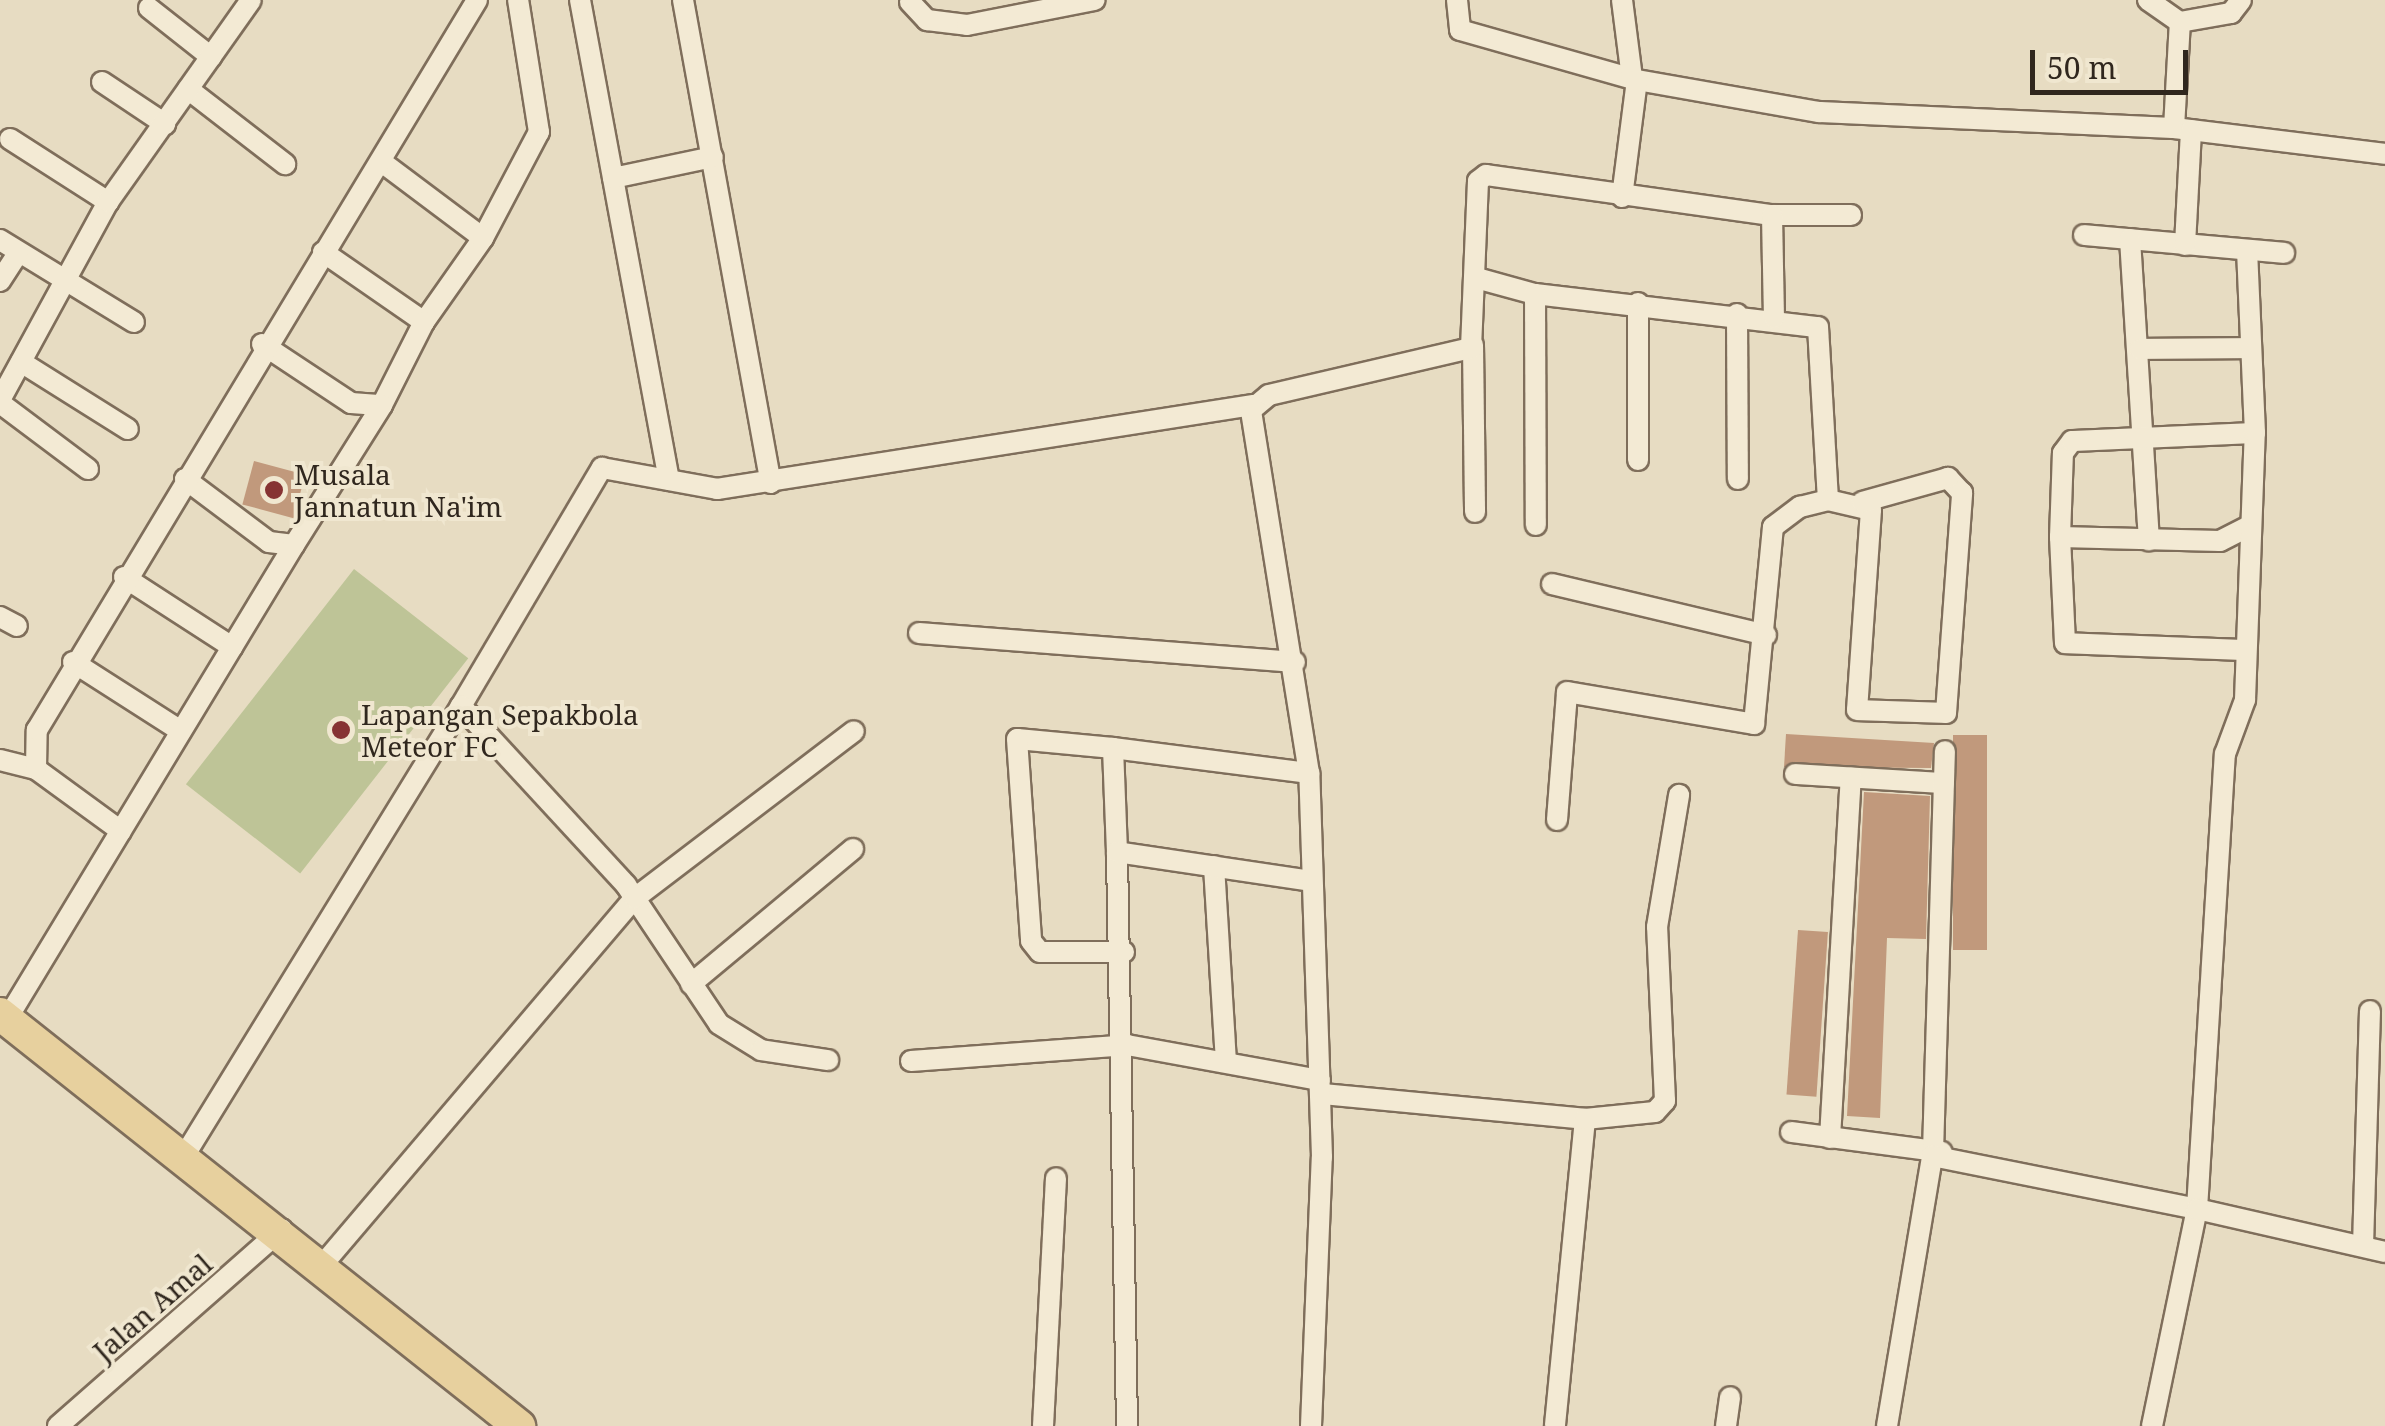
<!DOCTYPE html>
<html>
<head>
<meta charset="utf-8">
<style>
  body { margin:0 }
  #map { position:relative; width:2385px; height:1426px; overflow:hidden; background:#e7dcc2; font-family:"Noto Serif",serif }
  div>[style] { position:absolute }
  .green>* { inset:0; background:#bec497; transform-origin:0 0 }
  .building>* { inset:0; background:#c1997c; transform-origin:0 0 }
  .roads { filter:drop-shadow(2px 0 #7f6e5b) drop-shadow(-2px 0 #7f6e5b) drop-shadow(0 2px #7f6e5b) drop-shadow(0 -2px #7f6e5b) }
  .minor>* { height:20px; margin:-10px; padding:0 10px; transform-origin:10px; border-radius:10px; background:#f3ead4 }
  .primary>* { height:32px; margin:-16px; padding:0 16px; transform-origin:16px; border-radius:16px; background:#e7d09e }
  .dots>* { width:28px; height:28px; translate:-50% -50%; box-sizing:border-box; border:5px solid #f0e7d0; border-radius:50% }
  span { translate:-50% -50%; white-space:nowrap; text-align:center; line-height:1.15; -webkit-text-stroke:8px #f0e7d0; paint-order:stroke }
  .poi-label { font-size:28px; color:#30271e }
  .left { translate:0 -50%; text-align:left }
  .street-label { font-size:28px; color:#30271e }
  .scale { position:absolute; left:2030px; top:50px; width:158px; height:45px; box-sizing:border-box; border:5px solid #30271e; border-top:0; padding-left:12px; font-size:30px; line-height:35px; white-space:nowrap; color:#30271e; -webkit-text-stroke:8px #f0e7d0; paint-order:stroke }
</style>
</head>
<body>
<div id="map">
  <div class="green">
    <i style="left:354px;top:569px;width:145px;height:273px;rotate:38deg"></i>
  </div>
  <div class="building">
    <i style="left:254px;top:461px;width:53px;height:45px;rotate:15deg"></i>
    <i style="clip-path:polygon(1786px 734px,1934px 743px,1931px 768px,1784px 767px)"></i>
    <i style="left:1953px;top:735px;width:34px;height:215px"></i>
    <i style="clip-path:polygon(1864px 792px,1930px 796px,1926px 939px,1887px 938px,1880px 1118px,1847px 1116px)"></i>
    <i style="left:1798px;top:930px;width:30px;height:165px;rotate:4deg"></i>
  </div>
  <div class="roads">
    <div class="minor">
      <i style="left:580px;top:0;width:488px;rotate:79.5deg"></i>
      <i style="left:683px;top:0;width:491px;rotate:79.7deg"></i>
      <i style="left:1457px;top:0;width:30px;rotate:84deg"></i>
      <i style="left:1460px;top:30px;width:184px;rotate:15.8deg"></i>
      <i style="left:1637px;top:80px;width:185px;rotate:10deg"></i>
      <i style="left:1819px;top:112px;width:355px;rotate:2.6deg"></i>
      <i style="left:2174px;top:128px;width:213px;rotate:7deg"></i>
      <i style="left:1622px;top:0;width:79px;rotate:82.7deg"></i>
      <i style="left:2148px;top:0;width:39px;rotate:35deg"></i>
      <i style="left:2180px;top:22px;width:52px;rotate:-10deg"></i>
      <i style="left:2231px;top:13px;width:16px;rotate:-52deg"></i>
      <i style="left:910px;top:2px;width:25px;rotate:47deg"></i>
      <i style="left:927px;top:20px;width:40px;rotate:7.1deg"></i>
      <i style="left:967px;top:25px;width:130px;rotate:-11.1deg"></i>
      <i style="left:149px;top:8px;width:79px;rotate:38.3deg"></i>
      <i style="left:102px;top:82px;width:76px;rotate:33.7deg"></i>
      <i style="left:188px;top:89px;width:123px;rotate:37.7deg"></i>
      <i style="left:2174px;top:128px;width:106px;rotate:-86.8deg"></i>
      <i style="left:10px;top:139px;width:117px;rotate:32.7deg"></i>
      <i style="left:613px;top:178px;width:102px;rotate:-11.9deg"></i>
      <i style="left:1622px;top:197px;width:118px;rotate:-82.7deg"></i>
      <i style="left:1772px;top:215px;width:79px"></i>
      <i style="left:2084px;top:235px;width:201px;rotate:5.1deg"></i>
      <i style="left:483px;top:238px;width:120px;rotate:-62.2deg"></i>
      <i style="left:539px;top:132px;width:134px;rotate:-99deg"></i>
      <i style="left:2130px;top:239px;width:302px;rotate:86.4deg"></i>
      <i style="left:0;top:240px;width:157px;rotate:31.5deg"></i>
      <i style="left:2185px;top:245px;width:115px;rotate:-87deg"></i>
      <i style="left:323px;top:252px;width:123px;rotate:34.7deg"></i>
      <i style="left:424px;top:322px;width:103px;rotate:-54.9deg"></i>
      <i style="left:483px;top:238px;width:125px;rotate:-143.1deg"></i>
      <i style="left:1480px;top:279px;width:57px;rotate:15.3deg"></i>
      <i style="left:1535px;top:294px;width:285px;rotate:6.7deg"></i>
      <i style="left:1818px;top:327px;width:173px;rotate:86.7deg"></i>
      <i style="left:0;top:281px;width:33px;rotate:-57deg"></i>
      <i style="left:1535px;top:294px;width:231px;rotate:89.8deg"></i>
      <i style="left:1638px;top:303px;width:157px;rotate:90deg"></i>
      <i style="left:1737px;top:314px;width:165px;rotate:89.7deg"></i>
      <i style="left:262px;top:344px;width:107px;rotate:33.5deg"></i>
      <i style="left:351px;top:403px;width:31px;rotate:4deg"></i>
      <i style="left:382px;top:405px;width:93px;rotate:-63.2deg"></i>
      <i style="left:1473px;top:345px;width:167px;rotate:89.3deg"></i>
      <i style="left:2140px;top:349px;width:111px;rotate:-0.5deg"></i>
      <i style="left:21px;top:362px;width:126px;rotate:32.1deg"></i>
      <i style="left:0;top:400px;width:226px;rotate:-61.4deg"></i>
      <i style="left:108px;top:202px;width:247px;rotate:-54.7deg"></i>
      <i style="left:0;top:403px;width:110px;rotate:36.9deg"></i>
      <i style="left:185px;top:479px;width:105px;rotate:36.9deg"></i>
      <i style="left:269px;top:542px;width:25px;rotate:7deg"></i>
      <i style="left:294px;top:545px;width:165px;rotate:-57.8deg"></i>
      <i style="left:2060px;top:537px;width:160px;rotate:1.4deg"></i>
      <i style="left:2220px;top:541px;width:33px;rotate:-27deg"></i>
      <i style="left:124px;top:577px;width:129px;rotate:32.9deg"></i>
      <i style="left:1552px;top:584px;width:220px;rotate:13.4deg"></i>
      <i style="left:0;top:617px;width:19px;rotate:28deg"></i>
      <i style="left:919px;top:633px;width:377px;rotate:4.4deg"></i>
      <i style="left:2246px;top:650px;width:181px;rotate:-177.8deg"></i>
      <i style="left:2065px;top:643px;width:106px;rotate:-92.7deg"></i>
      <i style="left:2060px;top:537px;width:84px;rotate:-88deg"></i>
      <i style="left:2063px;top:453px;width:15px;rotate:-53deg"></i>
      <i style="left:2072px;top:441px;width:183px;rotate:-2.5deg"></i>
      <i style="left:73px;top:662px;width:128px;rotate:32.6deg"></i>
      <i style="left:461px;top:706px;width:277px;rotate:-59.4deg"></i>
      <i style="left:602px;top:468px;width:117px;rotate:10.3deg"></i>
      <i style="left:717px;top:489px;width:543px;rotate:-8.91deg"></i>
      <i style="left:1113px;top:748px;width:198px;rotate:7.3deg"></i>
      <i style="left:0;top:760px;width:37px;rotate:14deg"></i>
      <i style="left:1795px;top:774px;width:149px;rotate:3.5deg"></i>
      <i style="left:1557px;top:820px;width:128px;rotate:-85.5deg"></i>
      <i style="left:1567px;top:692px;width:190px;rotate:9.7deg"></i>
      <i style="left:1754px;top:724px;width:198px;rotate:-84.5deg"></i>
      <i style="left:1773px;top:527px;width:34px;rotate:-37deg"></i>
      <i style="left:1800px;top:507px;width:29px;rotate:-14deg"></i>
      <i style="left:1828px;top:500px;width:44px;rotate:13.1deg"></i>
      <i style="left:1871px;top:510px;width:200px;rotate:94deg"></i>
      <i style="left:1857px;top:710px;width:89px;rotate:1.9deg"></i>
      <i style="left:1946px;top:713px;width:221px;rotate:-85.8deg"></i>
      <i style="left:1962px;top:493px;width:21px;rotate:-133deg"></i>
      <i style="left:1948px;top:478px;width:89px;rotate:164.4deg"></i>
      <i style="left:121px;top:831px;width:105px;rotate:-143.9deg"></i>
      <i style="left:36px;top:769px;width:39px;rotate:-89deg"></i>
      <i style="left:37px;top:730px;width:852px;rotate:-58.92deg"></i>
      <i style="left:1117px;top:852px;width:104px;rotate:-92.2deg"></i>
      <i style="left:1113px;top:748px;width:96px;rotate:-174.6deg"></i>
      <i style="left:1017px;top:739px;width:202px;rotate:86deg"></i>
      <i style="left:1031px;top:941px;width:14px;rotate:51deg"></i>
      <i style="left:1040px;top:952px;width:84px"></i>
      <i style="left:1214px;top:866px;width:195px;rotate:86.5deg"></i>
      <i style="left:691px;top:984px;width:211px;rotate:-39.8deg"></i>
      <i style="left:7px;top:1019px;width:554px;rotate:-58.81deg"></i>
      <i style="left:911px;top:1061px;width:217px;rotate:-4.2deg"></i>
      <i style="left:1127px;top:1045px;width:196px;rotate:10.3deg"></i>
      <i style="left:1322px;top:1094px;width:264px;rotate:5.4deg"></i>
      <i style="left:1585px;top:1119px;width:308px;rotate:95.6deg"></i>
      <i style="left:1585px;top:1119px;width:70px;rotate:-5.7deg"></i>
      <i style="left:1655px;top:1112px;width:15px;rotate:-48deg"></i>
      <i style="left:1665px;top:1101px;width:174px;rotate:-92.6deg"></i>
      <i style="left:1657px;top:927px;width:134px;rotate:-80.5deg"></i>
      <i style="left:1791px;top:1132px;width:152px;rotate:7.5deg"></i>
      <i style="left:1830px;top:1138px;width:361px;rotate:-86.7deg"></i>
      <i style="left:1933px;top:1152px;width:401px;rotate:-88.3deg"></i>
      <i style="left:186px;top:1153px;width:525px;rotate:-58.4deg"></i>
      <i style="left:461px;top:706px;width:243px;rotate:47.3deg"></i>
      <i style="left:626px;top:885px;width:167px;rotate:56.2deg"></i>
      <i style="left:719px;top:1024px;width:49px;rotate:31.8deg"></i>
      <i style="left:761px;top:1050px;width:68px;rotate:8.5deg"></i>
      <i style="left:2363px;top:1246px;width:235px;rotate:-88.3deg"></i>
      <i style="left:324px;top:1263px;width:480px;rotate:-49.6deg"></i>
      <i style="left:635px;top:898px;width:275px;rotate:-37.3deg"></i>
      <i style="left:58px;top:1426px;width:298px;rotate:-41.3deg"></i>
      <i style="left:1043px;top:1426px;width:248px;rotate:-87deg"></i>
      <i style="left:1127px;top:1426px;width:574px;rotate:-91deg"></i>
      <i style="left:1117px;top:852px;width:196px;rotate:8.5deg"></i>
      <i style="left:1311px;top:1426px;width:269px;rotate:-87.7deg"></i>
      <i style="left:1322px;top:1157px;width:384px;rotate:-91.9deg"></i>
      <i style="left:1309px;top:773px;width:368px;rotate:-99.1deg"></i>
      <i style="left:1251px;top:410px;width:23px;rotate:-40deg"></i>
      <i style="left:1269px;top:395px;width:207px;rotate:-13.1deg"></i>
      <i style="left:1471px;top:348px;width:167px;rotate:-87.6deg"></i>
      <i style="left:1478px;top:181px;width:10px;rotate:-37deg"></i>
      <i style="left:1486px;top:175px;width:289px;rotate:8deg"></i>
      <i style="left:1772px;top:215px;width:103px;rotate:88.9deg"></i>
      <i style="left:1726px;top:1426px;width:29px;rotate:-82deg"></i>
      <i style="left:1887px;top:1426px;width:274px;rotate:-80.5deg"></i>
      <i style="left:1932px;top:1156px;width:270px;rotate:11.3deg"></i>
      <i style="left:2197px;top:1209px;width:456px;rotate:-86.5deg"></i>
      <i style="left:2225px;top:754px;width:58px;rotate:-69.7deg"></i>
      <i style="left:2245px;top:700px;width:267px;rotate:-87.9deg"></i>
      <i style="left:2255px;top:433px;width:183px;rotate:-92.5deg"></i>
      <i style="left:2152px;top:1426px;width:222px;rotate:-78.3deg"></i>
      <i style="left:2197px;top:1209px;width:193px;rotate:12.9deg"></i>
    </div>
    <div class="primary">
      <i style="left:0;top:1014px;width:663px;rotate:38.44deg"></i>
    </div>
  </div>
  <div class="dots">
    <i style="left:274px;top:490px;background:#863333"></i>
    <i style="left:341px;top:730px;background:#863333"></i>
  </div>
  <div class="poi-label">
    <span class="left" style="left:294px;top:490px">Musala<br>Jannatun Na'im</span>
    <span class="left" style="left:361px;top:730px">Lapangan Sepakbola<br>Meteor FC</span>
  </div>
  <div class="street-label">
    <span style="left:152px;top:1307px;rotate:-41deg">Jalan Amal</span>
  </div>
  <div class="scale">50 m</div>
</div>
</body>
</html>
